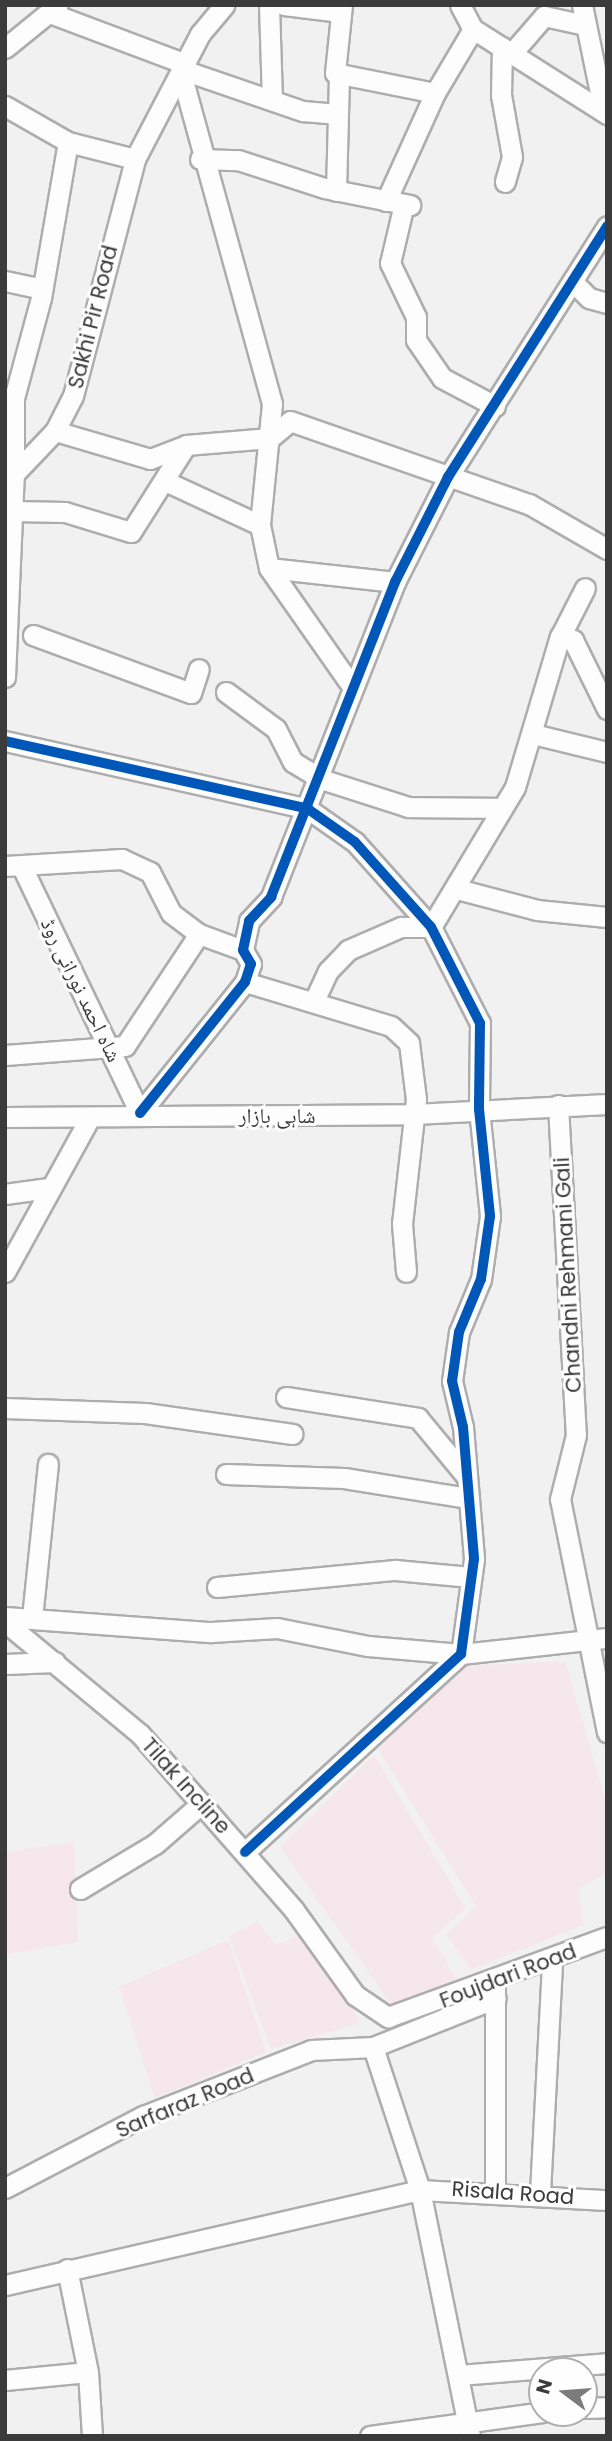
<!DOCTYPE html>
<html>
<head>
<meta charset="utf-8">
<style>
  body { margin:0 }
  #map { position:relative; width:612px; height:2441px; overflow:hidden; background:#f2f1f2; font-family:Poppins,"Noto Naskh Arabic",sans-serif }
  div>[style] { position:absolute }
  .education>* { inset:0; background:#f6e7ec }
  .roads { filter:drop-shadow(2px 0 #aeadae) drop-shadow(-2px 0 #aeadae) drop-shadow(0 2px #aeadae) drop-shadow(0 -2px #aeadae) }
  .minor>* { height:19px; margin:-9.5px; padding:0 9.5px; transform-origin:9.5px; border-radius:9.5px; background:#fdfdfd }
  .cycleway>* { height:10px; margin:-5px; padding:0 5px; transform-origin:5px; border-radius:5px; background:#0057b8 }
  span { translate:-50% -50%; white-space:nowrap; text-align:center; line-height:1.15; -webkit-text-stroke:6px #fefeff; paint-order:stroke }
  .street-label { font-size:21px; color:#3b3b3c }
  .frame { position:absolute; inset:0; border:7px solid #3b3b3c; pointer-events:none }
  .north { position:absolute; left:528px; top:2357px; width:70px; height:70px; box-sizing:border-box; background:#fefeff; border:2px solid #b0b0b1; border-radius:50%; rotate:286deg; font-size:19px; font-weight:700; line-height:28px; text-align:center; color:#3b3b3c }
  .north::after { content:''; display:block; margin:auto; width:24px; height:32px; background:#7b7b7c; clip-path:polygon(50% 0,100% 100%,50% 72%,0 100%) }
</style>
</head>
<body>
<div id="map">
  <div class="education">
    <i style="clip-path:polygon(565px 1661px,607px 1805px,607px 1873px,579px 1888px,583px 1925px,471px 1970px,446px 1935px,476px 1906px,375px 1745px,465px 1666px)"></i>
    <i style="clip-path:polygon(374px 1755px,466px 1908px,432px 1938px,457px 1980px,393px 2007px,280px 1847px)"></i>
    <i style="clip-path:polygon(74px 1842px,78px 1942px,7px 1954px,5px 1852px)"></i>
    <i style="clip-path:polygon(257px 1921px,276px 1945px,310px 1931px,360px 2023px,271px 2049px,229px 1936px)"></i>
    <i style="clip-path:polygon(228px 1940px,266px 2052px,155px 2098px,119px 1987px)"></i>
  </div>
  <div class="roads">
    <div class="minor">
      <i style="left:269px;top:5px;width:94px;rotate:88.2deg"></i>
      <i style="left:284px;top:5px;width:57px;rotate:7deg"></i>
      <i style="left:342px;top:5px;width:68px;rotate:95.9deg"></i>
      <i style="left:335px;top:73px;width:102px;rotate:11.3deg"></i>
      <i style="left:460px;top:5px;width:27px;rotate:62deg"></i>
      <i style="left:473px;top:29px;width:159px;rotate:32.4deg"></i>
      <i style="left:582px;top:5px;width:109px;rotate:78.4deg"></i>
      <i style="left:50px;top:13px;width:145px;rotate:20.6deg"></i>
      <i style="left:502px;top:47px;width:48px;rotate:91.2deg"></i>
      <i style="left:501px;top:95px;width:63px;rotate:79.9deg"></i>
      <i style="left:512px;top:157px;width:26px;rotate:106deg"></i>
      <i style="left:5px;top:48px;width:68px;rotate:-39.1deg"></i>
      <i style="left:512px;top:53px;width:49px;rotate:-49.1deg"></i>
      <i style="left:544px;top:16px;width:42px;rotate:12.4deg"></i>
      <i style="left:183px;top:70px;width:127px;rotate:18.9deg"></i>
      <i style="left:303px;top:111px;width:32px;rotate:5deg"></i>
      <i style="left:181px;top:73px;width:343px;rotate:74.6deg"></i>
      <i style="left:272px;top:404px;width:122px;rotate:95.7deg"></i>
      <i style="left:260px;top:525px;width:44px;rotate:78.2deg"></i>
      <i style="left:269px;top:568px;width:146px;rotate:55deg"></i>
      <i style="left:5px;top:106px;width:73px;rotate:29.7deg"></i>
      <i style="left:68px;top:142px;width:69px;rotate:14.2deg"></i>
      <i style="left:200px;top:159px;width:38px;rotate:2deg"></i>
      <i style="left:238px;top:160px;width:90px;rotate:18deg"></i>
      <i style="left:324px;top:188px;width:88px;rotate:11.2deg"></i>
      <i style="left:336px;top:191px;width:114px;rotate:-88.5deg"></i>
      <i style="left:386px;top:201px;width:119px;rotate:-65.6deg"></i>
      <i style="left:435px;top:93px;width:74px;rotate:-59.3deg"></i>
      <i style="left:404px;top:204px;width:61px;rotate:103.3deg"></i>
      <i style="left:390px;top:263px;width:60px;rotate:64.3deg"></i>
      <i style="left:416px;top:317px;width:23px;rotate:90deg"></i>
      <i style="left:416px;top:340px;width:46px;rotate:55.6deg"></i>
      <i style="left:442px;top:378px;width:60px;rotate:27.8deg"></i>
      <i style="left:5px;top:281px;width:38px;rotate:12deg"></i>
      <i style="left:574px;top:283px;width:21px;rotate:45deg"></i>
      <i style="left:589px;top:298px;width:19px;rotate:16deg"></i>
      <i style="left:55px;top:431px;width:99px;rotate:16.4deg"></i>
      <i style="left:150px;top:459px;width:39px;rotate:-21deg"></i>
      <i style="left:186px;top:445px;width:84px;rotate:-4.8deg"></i>
      <i style="left:270px;top:438px;width:26px;rotate:-40deg"></i>
      <i style="left:290px;top:421px;width:253px;rotate:19.2deg"></i>
      <i style="left:529px;top:504px;width:90px;rotate:30deg"></i>
      <i style="left:6px;top:474px;width:8px"></i>
      <i style="left:14px;top:474px;width:76px;rotate:-90deg"></i>
      <i style="left:14px;top:398px;width:104px;rotate:-74.9deg"></i>
      <i style="left:41px;top:298px;width:158px;rotate:-80.2deg"></i>
      <i style="left:165px;top:481px;width:105px;rotate:24.9deg"></i>
      <i style="left:13px;top:511px;width:52px;rotate:1.1deg"></i>
      <i style="left:65px;top:512px;width:69px;rotate:16.9deg"></i>
      <i style="left:131px;top:532px;width:103px;rotate:-57.7deg"></i>
      <i style="left:269px;top:568px;width:127px;rotate:6.3deg"></i>
      <i style="left:33px;top:635px;width:168px;rotate:20.2deg"></i>
      <i style="left:191px;top:693px;width:25px;rotate:-72deg"></i>
      <i style="left:560px;top:636px;width:14px;rotate:17deg"></i>
      <i style="left:573px;top:640px;width:77px;rotate:63.8deg"></i>
      <i style="left:5px;top:677px;width:203px;rotate:-87.5deg"></i>
      <i style="left:14px;top:474px;width:59px;rotate:-46.4deg"></i>
      <i style="left:55px;top:431px;width:39px;rotate:-63deg"></i>
      <i style="left:73px;top:396px;width:245px;rotate:-75.3deg"></i>
      <i style="left:135px;top:159px;width:141px;rotate:-62.5deg"></i>
      <i style="left:200px;top:34px;width:38px;rotate:-50deg"></i>
      <i style="left:226px;top:692px;width:62px;rotate:36.5deg"></i>
      <i style="left:276px;top:729px;width:37px;rotate:63deg"></i>
      <i style="left:293px;top:762px;width:33px;rotate:31deg"></i>
      <i style="left:321px;top:779px;width:91px;rotate:17.8deg"></i>
      <i style="left:408px;top:807px;width:92px;rotate:0.6deg"></i>
      <i style="left:533px;top:734px;width:76px;rotate:13.7deg"></i>
      <i style="left:5px;top:741px;width:311px;rotate:12.6deg"></i>
      <i style="left:308px;top:809px;width:57px;rotate:35.1deg"></i>
      <i style="left:355px;top:842px;width:114px;rotate:48.2deg"></i>
      <i style="left:431px;top:927px;width:108px;rotate:63deg"></i>
      <i style="left:480px;top:1023px;width:86px;rotate:90.7deg"></i>
      <i style="left:479px;top:1109px;width:108px;rotate:84.1deg"></i>
      <i style="left:490px;top:1216px;width:64px;rotate:98.1deg"></i>
      <i style="left:481px;top:1279px;width:57px;rotate:112.5deg"></i>
      <i style="left:459px;top:1332px;width:49px;rotate:98.1deg"></i>
      <i style="left:452px;top:1381px;width:47px;rotate:76.6deg"></i>
      <i style="left:463px;top:1427px;width:132px;rotate:85.2deg"></i>
      <i style="left:474px;top:1559px;width:96px;rotate:97.8deg"></i>
      <i style="left:461px;top:1654px;width:293px;rotate:137.5deg"></i>
      <i style="left:5px;top:866px;width:117px;rotate:-3.4deg"></i>
      <i style="left:122px;top:859px;width:31px;rotate:25deg"></i>
      <i style="left:150px;top:872px;width:46px;rotate:62.9deg"></i>
      <i style="left:171px;top:913px;width:35px;rotate:37deg"></i>
      <i style="left:199px;top:934px;width:134px;rotate:123.5deg"></i>
      <i style="left:125px;top:1046px;width:120px;rotate:175.7deg"></i>
      <i style="left:22px;top:867px;width:273px;rotate:64.4deg"></i>
      <i style="left:457px;top:889px;width:83px;rotate:14.7deg"></i>
      <i style="left:537px;top:910px;width:70px;rotate:5.7deg"></i>
      <i style="left:431px;top:927px;width:163px;rotate:-59deg"></i>
      <i style="left:515px;top:787px;width:154px;rotate:-73.4deg"></i>
      <i style="left:559px;top:639px;width:57px;rotate:-63deg"></i>
      <i style="left:199px;top:934px;width:47px;rotate:20deg"></i>
      <i style="left:245px;top:982px;width:152px;rotate:16.8deg"></i>
      <i style="left:391px;top:1026px;width:25px;rotate:43deg"></i>
      <i style="left:409px;top:1043px;width:56px;rotate:82.9deg"></i>
      <i style="left:416px;top:1099px;width:126px;rotate:96.4deg"></i>
      <i style="left:402px;top:1224px;width:48px;rotate:85.2deg"></i>
      <i style="left:314px;top:1001px;width:33px;rotate:-65deg"></i>
      <i style="left:328px;top:971px;width:29px;rotate:-46deg"></i>
      <i style="left:348px;top:950px;width:58px;rotate:-23.5deg"></i>
      <i style="left:401px;top:927px;width:30px"></i>
      <i style="left:558px;top:1105px;width:330px;rotate:86.9deg"></i>
      <i style="left:576px;top:1435px;width:66px;rotate:104deg"></i>
      <i style="left:560px;top:1499px;width:238px;rotate:78.6deg"></i>
      <i style="left:140px;top:1113px;width:168px;rotate:-51.3deg"></i>
      <i style="left:245px;top:982px;width:19px;rotate:-72deg"></i>
      <i style="left:251px;top:964px;width:16px;rotate:-120deg"></i>
      <i style="left:243px;top:950px;width:30px;rotate:-78deg"></i>
      <i style="left:249px;top:921px;width:33px;rotate:-47deg"></i>
      <i style="left:271px;top:897px;width:339px;rotate:-68.5deg"></i>
      <i style="left:395px;top:582px;width:118px;rotate:-63.2deg"></i>
      <i style="left:448px;top:477px;width:297px;rotate:-57.6deg"></i>
      <i style="left:5px;top:1117px;width:409px;rotate:-0.4deg"></i>
      <i style="left:414px;top:1114px;width:193px;rotate:-3deg"></i>
      <i style="left:5px;top:1194px;width:44px;rotate:-7.8deg"></i>
      <i style="left:5px;top:1272px;width:172px;rotate:-61.2deg"></i>
      <i style="left:286px;top:1397px;width:134px;rotate:9deg"></i>
      <i style="left:418px;top:1418px;width:75px;rotate:50.4deg"></i>
      <i style="left:5px;top:1408px;width:140px;rotate:2deg"></i>
      <i style="left:145px;top:1413px;width:149px;rotate:8.1deg"></i>
      <i style="left:226px;top:1474px;width:118px;rotate:1.9deg"></i>
      <i style="left:344px;top:1478px;width:126px;rotate:9.2deg"></i>
      <i style="left:217px;top:1587px;width:179px;rotate:-5.5deg"></i>
      <i style="left:395px;top:1570px;width:76px;rotate:5.3deg"></i>
      <i style="left:5px;top:1617px;width:207px;rotate:4.2deg"></i>
      <i style="left:211px;top:1632px;width:66px;rotate:-3.5deg"></i>
      <i style="left:277px;top:1628px;width:93px;rotate:11.2deg"></i>
      <i style="left:368px;top:1646px;width:93px;rotate:4.9deg"></i>
      <i style="left:461px;top:1654px;width:147px;rotate:-6.3deg"></i>
      <i style="left:32px;top:1618px;width:155px;rotate:-84.1deg"></i>
      <i style="left:5px;top:1622px;width:175px;rotate:39.7deg"></i>
      <i style="left:140px;top:1734px;width:234px;rotate:48.8deg"></i>
      <i style="left:294px;top:1910px;width:105px;rotate:54.3deg"></i>
      <i style="left:355px;top:1995px;width:40px;rotate:34deg"></i>
      <i style="left:388px;top:2017px;width:233px;rotate:-20.1deg"></i>
      <i style="left:5px;top:1664px;width:50px;rotate:-2.3deg"></i>
      <i style="left:80px;top:1889px;width:87px;rotate:-31deg"></i>
      <i style="left:155px;top:1844px;width:62px;rotate:-41.1deg"></i>
      <i style="left:373px;top:2047px;width:151px;rotate:71.8deg"></i>
      <i style="left:420px;top:2190px;width:251px;rotate:78.5deg"></i>
      <i style="left:5px;top:2188px;width:156px;rotate:-27.6deg"></i>
      <i style="left:143px;top:2116px;width:180px;rotate:-21.4deg"></i>
      <i style="left:311px;top:2050px;width:62px;rotate:-2.8deg"></i>
      <i style="left:373px;top:2047px;width:132px;rotate:-21.7deg"></i>
      <i style="left:495px;top:2190px;width:202px;rotate:-90deg"></i>
      <i style="left:540px;top:2193px;width:232px;rotate:-87deg"></i>
      <i style="left:67px;top:2269px;width:105px;rotate:78.5deg"></i>
      <i style="left:88px;top:2372px;width:64px;rotate:86.4deg"></i>
      <i style="left:5px;top:2285px;width:426px;rotate:-12.9deg"></i>
      <i style="left:420px;top:2190px;width:187px;rotate:3.1deg"></i>
      <i style="left:459px;top:2375px;width:148px;rotate:-4.6deg"></i>
      <i style="left:5px;top:2380px;width:83px;rotate:-5.5deg"></i>
      <i style="left:584px;top:2408px;width:23px;rotate:-2deg"></i>
      <i style="left:370px;top:2436px;width:174px;rotate:-7.9deg"></i>
    </div>
  </div>
  <div class="cycleway">
    <i style="left:5px;top:741px;width:311px;rotate:12.6deg"></i>
    <i style="left:308px;top:809px;width:57px;rotate:35.1deg"></i>
    <i style="left:355px;top:842px;width:114px;rotate:48.2deg"></i>
    <i style="left:431px;top:927px;width:108px;rotate:63deg"></i>
    <i style="left:480px;top:1023px;width:86px;rotate:90.7deg"></i>
    <i style="left:479px;top:1109px;width:108px;rotate:84.1deg"></i>
    <i style="left:490px;top:1216px;width:64px;rotate:98.1deg"></i>
    <i style="left:481px;top:1279px;width:57px;rotate:112.5deg"></i>
    <i style="left:459px;top:1332px;width:49px;rotate:98.1deg"></i>
    <i style="left:452px;top:1381px;width:47px;rotate:76.6deg"></i>
    <i style="left:463px;top:1427px;width:132px;rotate:85.2deg"></i>
    <i style="left:474px;top:1559px;width:96px;rotate:97.8deg"></i>
    <i style="left:461px;top:1654px;width:293px;rotate:137.5deg"></i>
    <i style="left:140px;top:1113px;width:168px;rotate:-51.3deg"></i>
    <i style="left:245px;top:982px;width:19px;rotate:-72deg"></i>
    <i style="left:251px;top:964px;width:16px;rotate:-120deg"></i>
    <i style="left:243px;top:950px;width:30px;rotate:-78deg"></i>
    <i style="left:249px;top:921px;width:33px;rotate:-47deg"></i>
    <i style="left:271px;top:897px;width:339px;rotate:-68.5deg"></i>
    <i style="left:395px;top:582px;width:118px;rotate:-63.2deg"></i>
    <i style="left:448px;top:477px;width:297px;rotate:-57.6deg"></i>
  </div>
  <div class="street-label">
    <span style="left:93px;top:317px;rotate:-76deg">Sakhi Pir Road</span>
    <span style="left:81px;top:990px;rotate:64deg">شاہ احمد نورانی روڈ</span>
    <span style="left:277px;top:1116px">شاہی بازار</span>
    <span style="left:568px;top:1275px;rotate:-93deg">Chandni Rehmani Gali</span>
    <span style="left:186px;top:1786px;rotate:48deg">Tilak Incline</span>
    <span style="left:508px;top:1976px;rotate:-21deg">Foujdari Road</span>
    <span style="left:185px;top:2103px;rotate:-23deg">Sarfaraz Road</span>
    <span style="left:513px;top:2193px;rotate:4deg">Risala Road</span>
  </div>
  <div class="frame"></div>
  <div class="north">N</div>
</div>
</body>
</html>
